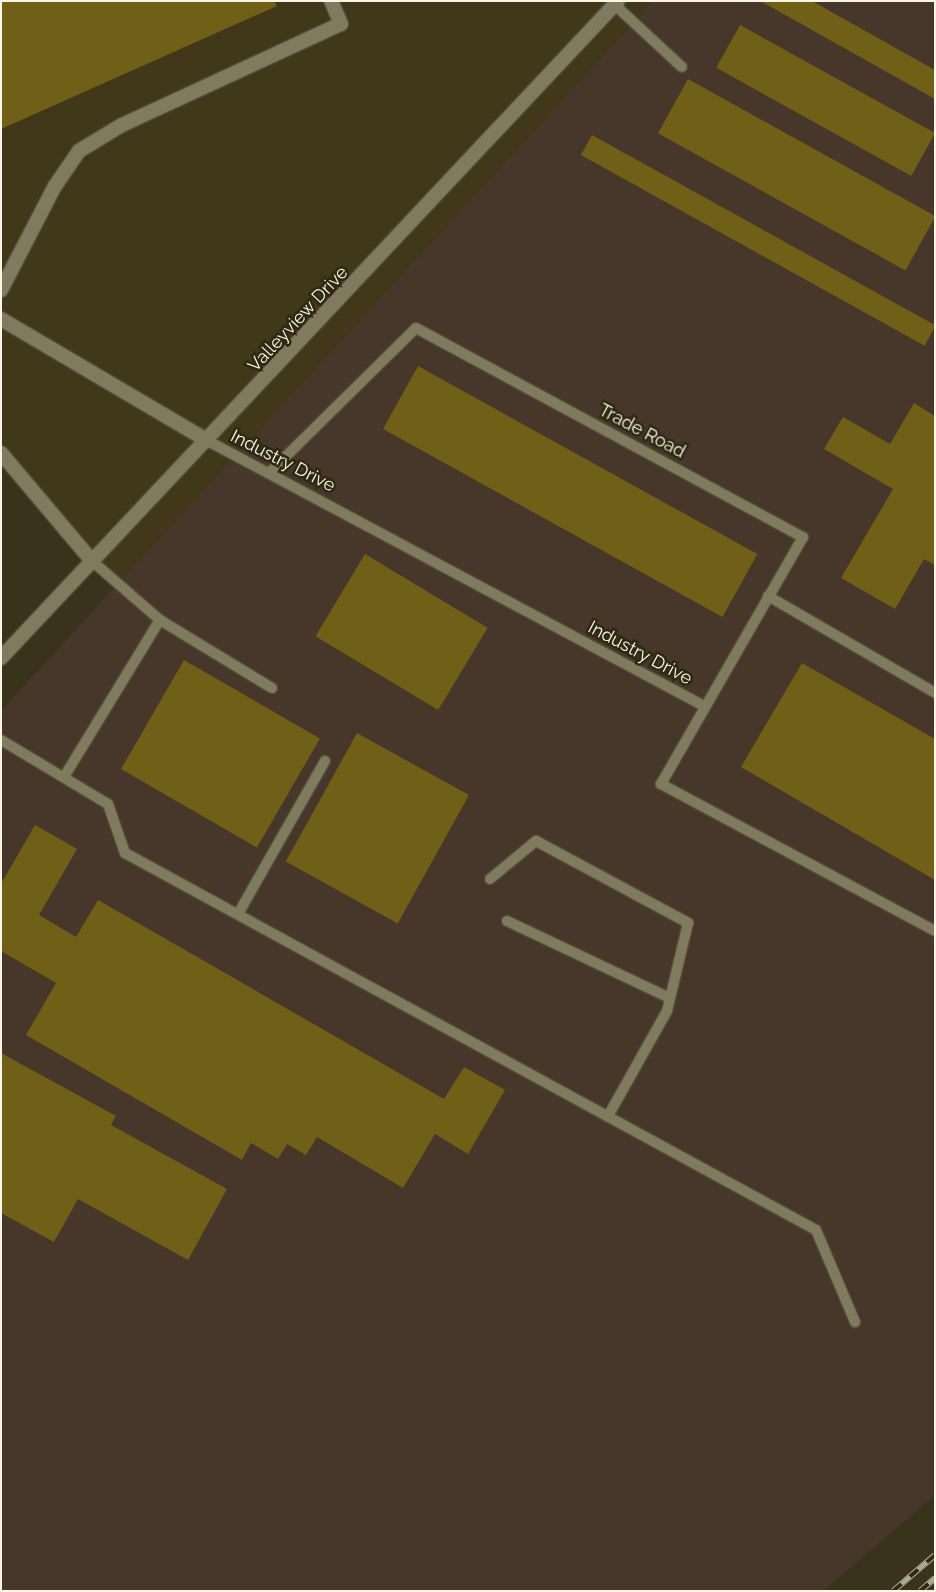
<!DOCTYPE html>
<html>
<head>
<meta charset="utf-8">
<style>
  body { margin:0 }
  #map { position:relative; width:936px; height:1592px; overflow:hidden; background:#39331b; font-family:Raleway,sans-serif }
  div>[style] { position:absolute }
  .built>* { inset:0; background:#403818 }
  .industrial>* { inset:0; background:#47372b }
  .building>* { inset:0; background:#6f5f17; transform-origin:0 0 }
  .roads { filter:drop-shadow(1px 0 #544f3a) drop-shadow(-1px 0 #544f3a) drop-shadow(0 1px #544f3a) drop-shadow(0 -1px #544f3a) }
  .service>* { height:10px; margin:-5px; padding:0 5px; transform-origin:5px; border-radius:5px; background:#807a5f }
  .minor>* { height:14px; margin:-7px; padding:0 7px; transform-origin:7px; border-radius:7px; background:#807a5f }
  .tertiary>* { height:14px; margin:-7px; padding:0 7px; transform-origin:7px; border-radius:7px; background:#807a5f }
  .rail>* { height:5.5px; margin-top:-2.75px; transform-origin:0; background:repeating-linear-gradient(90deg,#2f2911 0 11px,#aea997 0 22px); box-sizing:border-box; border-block:1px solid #aea997 }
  span { translate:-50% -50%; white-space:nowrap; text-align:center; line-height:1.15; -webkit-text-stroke:5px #2f2911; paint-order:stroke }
  .street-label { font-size:18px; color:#f9f5e7 }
  .frame { position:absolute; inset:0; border:2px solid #f9f5e7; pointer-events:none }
</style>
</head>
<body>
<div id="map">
  <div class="built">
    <i style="clip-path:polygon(1px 1px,653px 1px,118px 585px,1px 442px)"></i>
  </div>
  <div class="industrial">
    <i style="clip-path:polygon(653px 1px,935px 1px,935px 1495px,823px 1591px,1px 1591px,1px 711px)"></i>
  </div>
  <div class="building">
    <i style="clip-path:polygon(1px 1px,274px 1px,277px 6px,1px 129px)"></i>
    <i style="clip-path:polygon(760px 1px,812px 1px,935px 70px,935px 99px)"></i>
    <i style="left:740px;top:25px;width:223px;height:49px;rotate:29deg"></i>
    <i style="left:688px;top:79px;width:283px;height:62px;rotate:29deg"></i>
    <i style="left:592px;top:135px;width:393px;height:23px;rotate:29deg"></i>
    <i style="left:418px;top:366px;width:388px;height:72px;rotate:29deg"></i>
    <i style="clip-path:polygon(914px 403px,935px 416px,935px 565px,924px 559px,895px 609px,841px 578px,893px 489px,824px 449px,843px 417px,890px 444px)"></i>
    <i style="left:365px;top:554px;width:143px;height:96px;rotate:31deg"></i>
    <i style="left:184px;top:660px;width:157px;height:126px;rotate:30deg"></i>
    <i style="clip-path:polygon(802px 663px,935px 739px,935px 880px,741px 767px)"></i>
    <i style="left:357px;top:733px;width:128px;height:147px;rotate:29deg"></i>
    <i style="clip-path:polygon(35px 825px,77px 849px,39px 915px,76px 937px,98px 900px,444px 1099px,464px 1067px,505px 1090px,468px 1154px,435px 1134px,403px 1188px,317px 1137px,306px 1155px,287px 1144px,278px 1159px,251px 1143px,242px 1160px,26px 1035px,56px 983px,1px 951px,1px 884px)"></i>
    <i style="clip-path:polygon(1px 1053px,116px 1116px,111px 1125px,227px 1189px,188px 1260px,78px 1199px,54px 1242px,1px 1213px)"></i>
  </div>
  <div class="roads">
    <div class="service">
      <i style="left:615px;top:5px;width:91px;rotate:42.8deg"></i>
      <i style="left:208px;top:441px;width:562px;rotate:28.11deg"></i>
      <i style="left:270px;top:472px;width:205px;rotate:-44.6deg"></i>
      <i style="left:416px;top:328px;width:440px;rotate:28.4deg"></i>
      <i style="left:803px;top:537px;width:285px;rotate:119.9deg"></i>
      <i style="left:661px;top:784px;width:311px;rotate:28.2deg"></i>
      <i style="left:768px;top:596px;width:193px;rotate:30.1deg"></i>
      <i style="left:160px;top:620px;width:131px;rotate:31.3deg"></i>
      <i style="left:1px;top:740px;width:125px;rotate:30.9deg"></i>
      <i style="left:108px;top:804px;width:52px;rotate:70.9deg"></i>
      <i style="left:125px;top:853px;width:787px;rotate:28.62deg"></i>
      <i style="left:816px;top:1230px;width:100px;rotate:67deg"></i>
      <i style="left:64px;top:777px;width:184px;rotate:-58.6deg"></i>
      <i style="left:160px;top:620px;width:90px;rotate:-139.1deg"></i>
      <i style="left:490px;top:879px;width:60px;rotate:-39.6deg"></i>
      <i style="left:536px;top:841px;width:173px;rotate:28.3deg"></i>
      <i style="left:688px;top:923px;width:90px;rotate:103.4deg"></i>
      <i style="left:667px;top:1011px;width:120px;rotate:119.3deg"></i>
      <i style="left:238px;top:914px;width:176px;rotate:-60.4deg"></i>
      <i style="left:507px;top:921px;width:180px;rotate:25.3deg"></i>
    </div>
    <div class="minor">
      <i style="left:1px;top:290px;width:117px;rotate:-62.6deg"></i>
      <i style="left:55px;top:186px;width:42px;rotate:-55.6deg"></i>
      <i style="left:79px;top:151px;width:50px;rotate:-31.2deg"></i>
      <i style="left:122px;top:125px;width:241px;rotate:-24.8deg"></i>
      <i style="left:341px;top:24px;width:25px;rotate:-113deg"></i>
      <i style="left:1px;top:319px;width:240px;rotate:30.5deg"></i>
      <i style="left:1px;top:453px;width:141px;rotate:49.9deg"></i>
    </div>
    <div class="tertiary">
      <i style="left:1px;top:658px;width:901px;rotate:-46.8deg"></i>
    </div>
  </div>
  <div class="rail">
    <i style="left:893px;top:1591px;width:55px;rotate:-40.6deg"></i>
    <i style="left:920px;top:1591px;width:20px;rotate:-41deg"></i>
  </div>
  <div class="street-label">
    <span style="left:298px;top:319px;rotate:-47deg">Valleyview Drive</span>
    <span style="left:642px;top:431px;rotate:28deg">Trade Road</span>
    <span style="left:283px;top:461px;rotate:27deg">Industry Drive</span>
    <span style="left:640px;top:653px;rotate:28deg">Industry Drive</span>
  </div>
  <div class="frame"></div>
</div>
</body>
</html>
